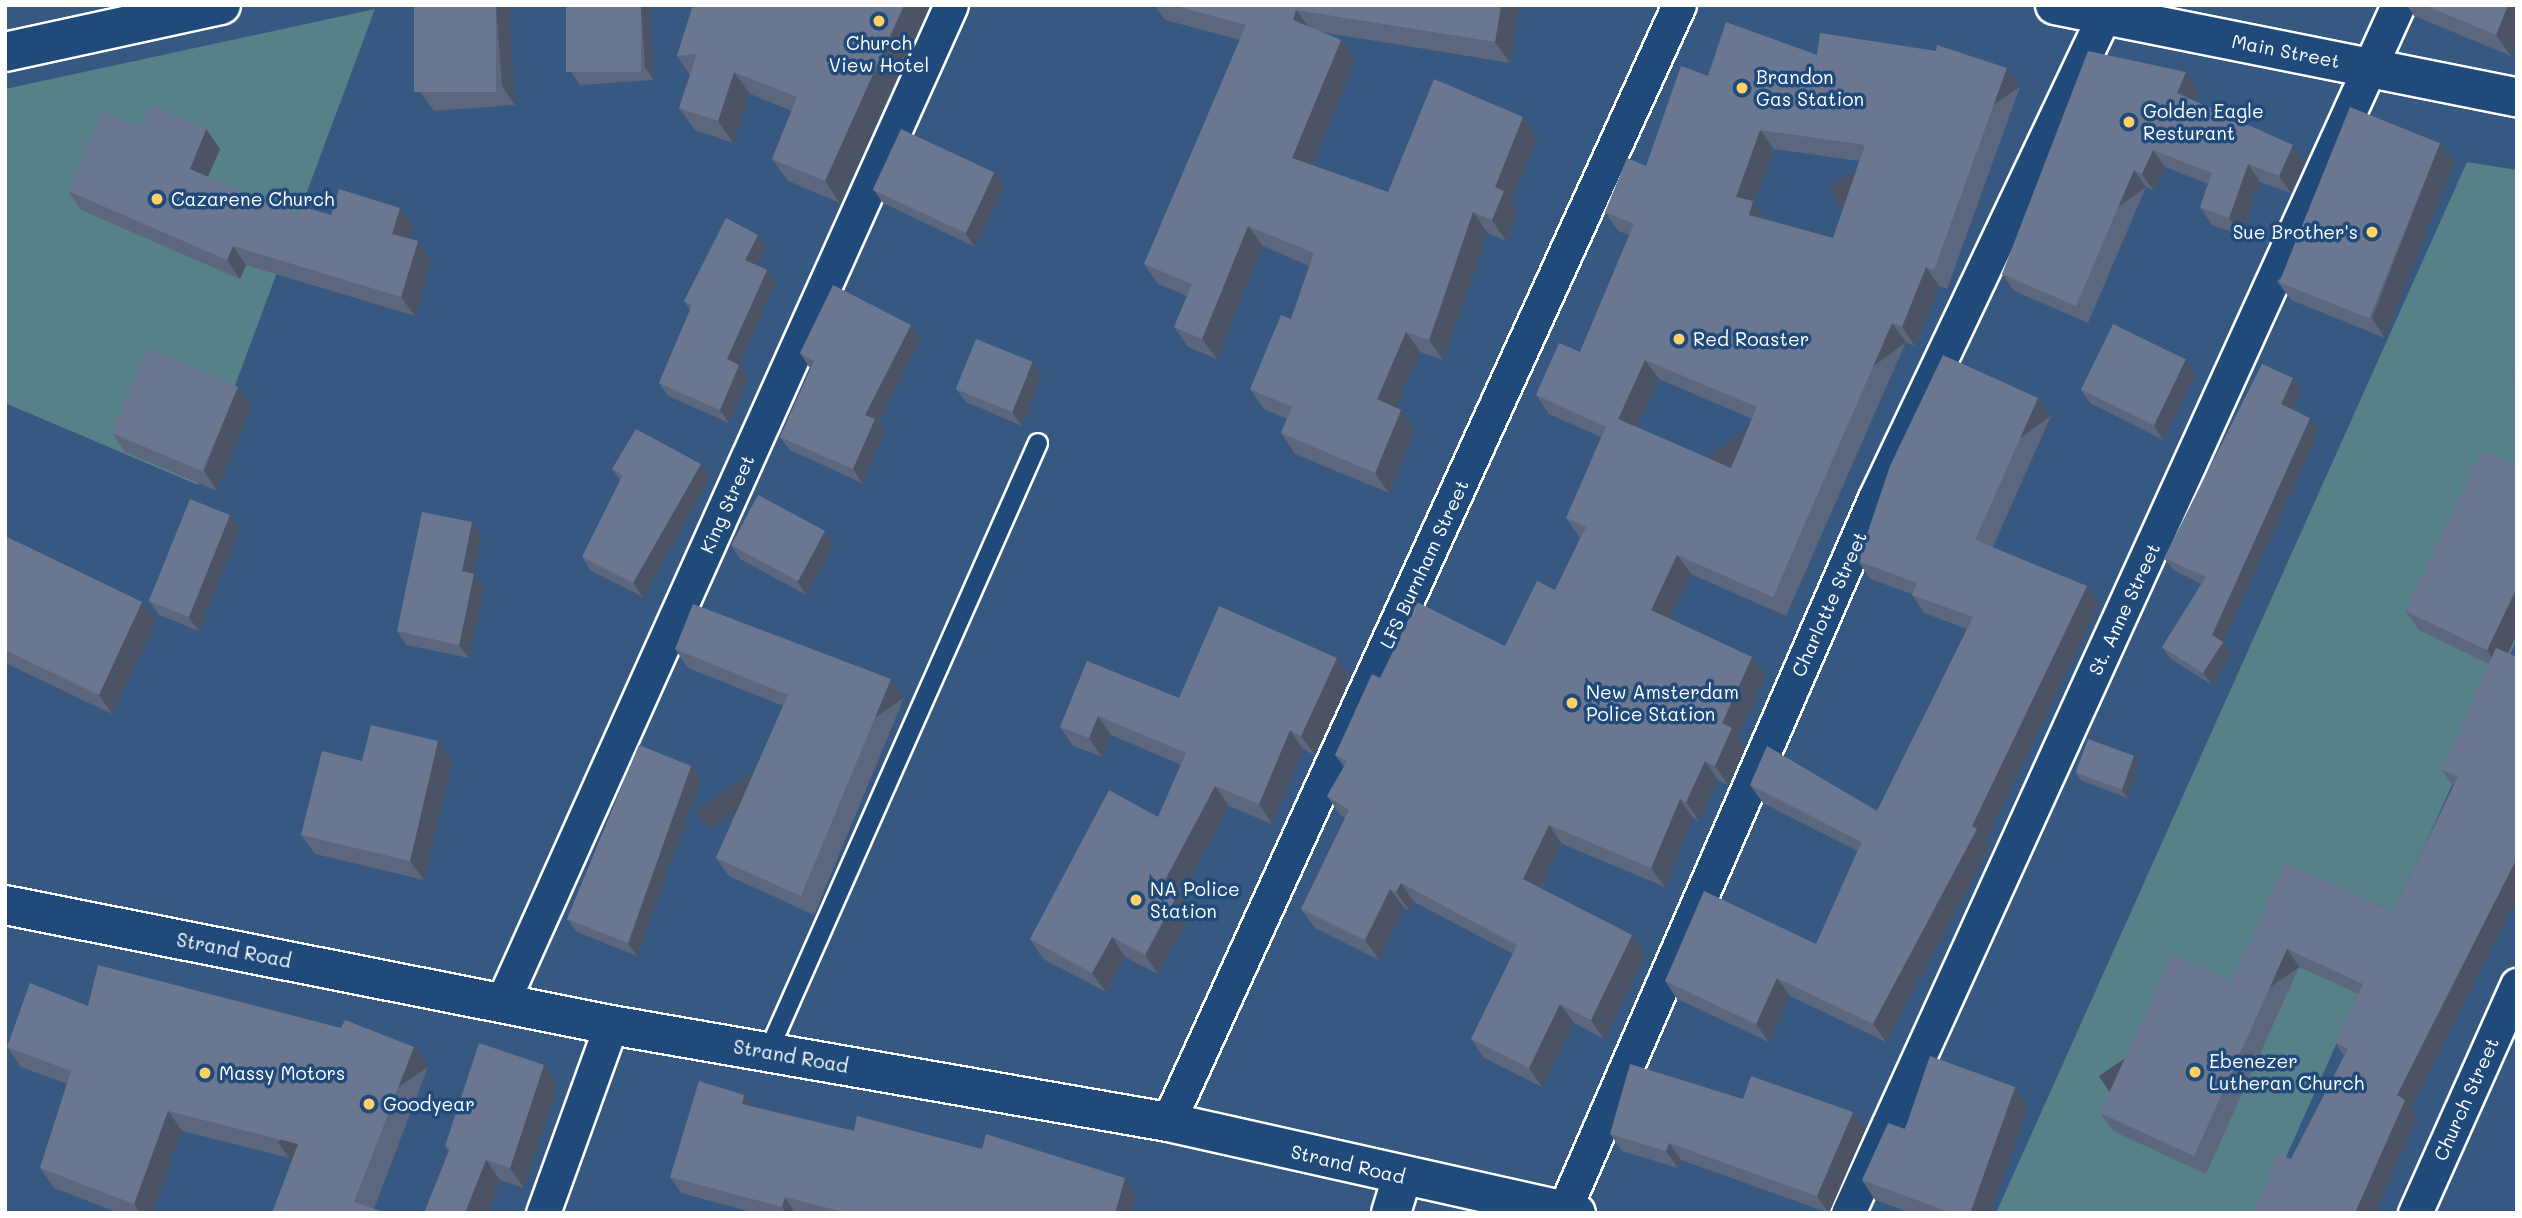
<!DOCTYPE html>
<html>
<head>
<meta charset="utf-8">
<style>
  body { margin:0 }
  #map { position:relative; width:2522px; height:1218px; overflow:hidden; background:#365881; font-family:Mali,sans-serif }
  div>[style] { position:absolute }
  .green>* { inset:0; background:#568189 }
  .roads { filter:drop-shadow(2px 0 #fff) drop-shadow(-2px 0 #fff) drop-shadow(0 2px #fff) drop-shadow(0 -2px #fff) }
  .lane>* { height:18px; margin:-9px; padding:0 9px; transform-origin:9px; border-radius:9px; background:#1f4a7a }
  .street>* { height:33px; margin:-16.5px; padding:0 16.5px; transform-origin:16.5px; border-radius:16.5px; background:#1f4a7a }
  .secondary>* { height:38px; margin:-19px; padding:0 19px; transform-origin:19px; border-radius:19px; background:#1f4a7a }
  .wall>* { inset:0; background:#5c667c }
  .shaded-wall>* { inset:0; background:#4b5365; transform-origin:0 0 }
  .building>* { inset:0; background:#6b7790; transform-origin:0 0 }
  .dots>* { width:19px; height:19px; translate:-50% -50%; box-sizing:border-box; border:4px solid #1f4a7a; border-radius:50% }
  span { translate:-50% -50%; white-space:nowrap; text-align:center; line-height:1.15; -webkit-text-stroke:7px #1f4a7a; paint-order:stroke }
  .poi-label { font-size:19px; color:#fff }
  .left { translate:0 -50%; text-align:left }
  .right { translate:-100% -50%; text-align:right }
  .street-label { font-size:19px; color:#fff }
  .frame { position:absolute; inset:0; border:7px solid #fff; pointer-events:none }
</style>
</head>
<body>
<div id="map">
  <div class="green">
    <i style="clip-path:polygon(375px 9px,198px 485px,5px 403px,5px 89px)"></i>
    <i style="clip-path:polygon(2467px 162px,2517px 170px,2517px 639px,2261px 1213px,1996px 1213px)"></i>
  </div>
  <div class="roads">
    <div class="lane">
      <i style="left:768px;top:1052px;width:666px;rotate:-66.09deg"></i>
    </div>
    <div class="street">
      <i style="left:502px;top:1003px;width:1094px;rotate:-65.78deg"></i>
      <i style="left:1168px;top:1122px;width:1228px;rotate:-65.42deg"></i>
      <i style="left:1564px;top:1210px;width:775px;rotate:-66.41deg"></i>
      <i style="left:1874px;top:500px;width:548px;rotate:-64.6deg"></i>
      <i style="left:543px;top:1213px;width:200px;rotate:-70.1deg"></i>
      <i style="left:1848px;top:1213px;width:1327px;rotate:-65.52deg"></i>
      <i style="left:2415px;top:1213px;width:250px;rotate:-65.9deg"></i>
    </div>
    <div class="secondary">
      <i style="left:2055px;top:5px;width:471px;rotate:11.3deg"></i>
      <i style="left:5px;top:52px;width:221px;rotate:-12.3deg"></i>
      <i style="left:5px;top:905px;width:618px;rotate:11.2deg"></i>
      <i style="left:611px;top:1025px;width:565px;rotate:9.88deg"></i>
      <i style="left:1168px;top:1122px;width:418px;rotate:12.6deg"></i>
      <i style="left:1391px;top:1213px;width:39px;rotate:-73deg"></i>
    </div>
  </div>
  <div class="wall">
    <i style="clip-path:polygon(414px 5px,506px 5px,509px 9px,515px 105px,434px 111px,420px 92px)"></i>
    <i style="clip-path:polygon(650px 5px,654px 80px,580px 85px,571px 72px)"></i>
    <i style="clip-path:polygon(693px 5px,930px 5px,840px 203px,788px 181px,772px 159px,792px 111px,750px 94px,733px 143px,695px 130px,679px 108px,690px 75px,677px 56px)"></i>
    <i style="clip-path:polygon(1154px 5px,1519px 5px,1510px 63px,1321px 32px,1341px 40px,1355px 60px,1312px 165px,1388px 192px,1538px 137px,1511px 201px,1518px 211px,1506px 241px,1488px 233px,1443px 360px,1420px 352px,1396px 408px,1401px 410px,1415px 430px,1389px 493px,1295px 454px,1281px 433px,1287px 419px,1264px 409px,1250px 389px,1291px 319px,1309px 266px,1263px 246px,1217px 359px,1188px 347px,1174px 327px,1187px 296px,1158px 284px,1144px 264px,1240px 40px,1165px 20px)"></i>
    <i style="clip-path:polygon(2407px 5px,2517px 5px,2511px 56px,2414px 16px)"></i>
    <i style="clip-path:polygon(evenodd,1817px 55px,2007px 68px,2020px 87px,1947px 289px,1939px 286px,1915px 346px,1906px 342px,1786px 616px,1691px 574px,1670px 619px,1752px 657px,1766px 676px,1738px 737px,1745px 747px,1728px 785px,1718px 780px,1699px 821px,1693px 818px,1665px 887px,1562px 844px,1541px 889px,1632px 935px,1646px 954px,1604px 1039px,1574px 1023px,1542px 1087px,1484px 1058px,1471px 1039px,1513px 954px,1414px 902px,1410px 911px,1404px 908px,1379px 960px,1315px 928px,1301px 909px,1345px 818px,1340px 815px,1327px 796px,1344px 767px,1335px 755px,1380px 678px,1505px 646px,1555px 590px,1580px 538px,1566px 518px,1601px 437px,1549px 414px,1536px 395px,1580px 352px,1629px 235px,1618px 231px,1605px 212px,1646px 166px,1708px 76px,1817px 55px,1774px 149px,1859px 161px,1833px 238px,1765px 219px,1754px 203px,1774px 149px,1817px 55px,1659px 379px,1752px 419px,1731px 468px,1637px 427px,1659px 379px)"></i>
    <i style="clip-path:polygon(2198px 89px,2193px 100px,2305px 162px,2291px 193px,2260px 182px,2241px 235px,2212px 225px,2200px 207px,2208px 184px,2165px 167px,2154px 191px,2146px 187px,2088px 323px,2014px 291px,2002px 274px)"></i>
    <i style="clip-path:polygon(140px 128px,206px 129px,220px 149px,208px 177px,297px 215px,331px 215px,414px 227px,410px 239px,418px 241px,431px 260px,415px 316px,246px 265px,240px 279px,81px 210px,68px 191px)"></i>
    <i style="clip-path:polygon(2440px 143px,2454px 163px,2385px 338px,2291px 300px,2277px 281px)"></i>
    <i style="clip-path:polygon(1004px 187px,975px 247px,883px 203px,874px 190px)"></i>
    <i style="clip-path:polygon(758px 235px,767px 248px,757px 265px,767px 270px,776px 283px,739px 365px,748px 378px,729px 423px,668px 396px,659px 383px,690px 310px,684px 301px)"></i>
    <i style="clip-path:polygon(921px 338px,878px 423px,885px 433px,862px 483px,790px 450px,780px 437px,811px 368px,809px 367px,800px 353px)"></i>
    <i style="clip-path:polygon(2196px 374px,2163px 440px,2090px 403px,2081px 390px)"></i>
    <i style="clip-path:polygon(1042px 375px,1022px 426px,966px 402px,956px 389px)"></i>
    <i style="clip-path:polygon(2293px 378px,2301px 391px,2293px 410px,2319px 431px,2223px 642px,2232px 655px,2212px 685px,2171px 659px,2162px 647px,2201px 584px,2173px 570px,2164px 558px)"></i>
    <i style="clip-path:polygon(2038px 398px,2051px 416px,1993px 547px,2099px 604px,1986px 841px,1990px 847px,1886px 1042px,1790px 996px,1769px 1042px,1677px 999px,1665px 981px,1816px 944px,1857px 851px,1763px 803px,1750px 785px,1877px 811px,1967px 629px,1924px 613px,1912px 595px,1912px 594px,1870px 579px,1858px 561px)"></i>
    <i style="clip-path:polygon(252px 405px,217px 491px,125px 452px,112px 433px)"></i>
    <i style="clip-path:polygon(612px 469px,710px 477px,643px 597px,591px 571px,582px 557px,620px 480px)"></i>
    <i style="clip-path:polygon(230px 515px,240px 528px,199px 631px,159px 615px,150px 602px)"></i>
    <i style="clip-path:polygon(472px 522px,481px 536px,473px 574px,484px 587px,469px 658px,406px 645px,397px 631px)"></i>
    <i style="clip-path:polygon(5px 536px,142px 602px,156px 621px,112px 714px,5px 663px)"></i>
    <i style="clip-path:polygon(834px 544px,806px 595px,740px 559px,731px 545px)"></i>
    <i style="clip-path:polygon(2405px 611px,2517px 635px,2508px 653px,2411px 1109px,2417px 1117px,2375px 1213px,2253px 1213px,2291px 1159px,2344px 1056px,2335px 1042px,2359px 994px,2299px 967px,2206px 1174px,2113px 1131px,2100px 1113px,2232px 981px,2285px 863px,2393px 912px,2453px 786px,2442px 770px,2489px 664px,2419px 630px)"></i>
    <i style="clip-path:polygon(675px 649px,904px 698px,814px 915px,729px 876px,716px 858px,783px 706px,688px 668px)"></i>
    <i style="clip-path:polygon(1087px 661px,1179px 698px,1350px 678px,1315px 755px,1303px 749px,1272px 824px,1229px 806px,1182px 894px,1193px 910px,1158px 974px,1125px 957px,1106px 992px,1043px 959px,1030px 939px,1158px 817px,1181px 765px,1111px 735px,1102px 757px,1073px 746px,1060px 727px)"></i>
    <i style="clip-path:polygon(452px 760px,424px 880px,315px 854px,301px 835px,362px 761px)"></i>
    <i style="clip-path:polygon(2139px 763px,2127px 798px,2080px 780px,2076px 773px)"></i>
    <i style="clip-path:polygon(691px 766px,701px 779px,637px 956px,577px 932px,567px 919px)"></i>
    <i style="clip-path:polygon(88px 1006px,428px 1067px,374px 1209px,272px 1213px,293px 1159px,182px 1131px,152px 1213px,119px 1213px,54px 1188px,40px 1168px,67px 1084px,21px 1067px,7px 1047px)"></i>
    <i style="clip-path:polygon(558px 1085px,524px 1188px,500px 1180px,448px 1151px,445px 1146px)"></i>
    <i style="clip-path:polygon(2015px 1087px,2028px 1106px,1991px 1213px,1911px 1213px,1875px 1200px,1862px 1180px,1905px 1129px)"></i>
    <i style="clip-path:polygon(744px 1095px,752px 1107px,854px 1131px,982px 1149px,1125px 1178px,1136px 1194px,1131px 1213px,755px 1213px,681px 1193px,670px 1177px)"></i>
    <i style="clip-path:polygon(1853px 1112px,1865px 1130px,1829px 1213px,1681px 1160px,1678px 1168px,1622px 1151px,1610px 1134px)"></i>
  </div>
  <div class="shaded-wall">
    <i style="clip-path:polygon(496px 5px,506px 5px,509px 9px,515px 105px,502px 86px)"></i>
    <i style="clip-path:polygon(641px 5px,650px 5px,654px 80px,645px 67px)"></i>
    <i style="clip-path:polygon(904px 5px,930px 5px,840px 203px,825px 181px)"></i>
    <i style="clip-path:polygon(1501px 5px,1519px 5px,1510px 63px,1495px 42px)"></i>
    <i style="clip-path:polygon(2508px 5px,2517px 5px,2517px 41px,2511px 56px,2496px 35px)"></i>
    <i style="clip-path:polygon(1296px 10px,1311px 30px,1293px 20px)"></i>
    <i style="clip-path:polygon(1341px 40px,1355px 60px,1307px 178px,1292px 158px)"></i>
    <i style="left:2007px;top:68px;width:23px;height:215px;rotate:56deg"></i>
    <i style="clip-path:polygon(734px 72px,750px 94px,733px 143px,718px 121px)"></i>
    <i style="clip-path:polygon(2186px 72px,2198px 89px,2189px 110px,2177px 93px)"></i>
    <i style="clip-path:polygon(1523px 117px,1538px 137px,1511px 201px,1518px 211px,1506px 241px,1492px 220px,1495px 187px)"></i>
    <i style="clip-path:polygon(206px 129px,220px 149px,203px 188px,190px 169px)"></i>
    <i style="clip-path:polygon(1760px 130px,1774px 149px,1754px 203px,1766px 220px,1763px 234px,1736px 197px)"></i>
    <i style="clip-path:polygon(2440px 143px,2454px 163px,2385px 338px,2372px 318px)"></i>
    <i style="clip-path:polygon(2293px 145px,2305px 162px,2291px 193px,2279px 176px)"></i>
    <i style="clip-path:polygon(2153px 150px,2165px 167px,2154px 191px,2142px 174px)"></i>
    <i style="clip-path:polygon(2248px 164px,2260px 182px,2241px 235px,2229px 218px)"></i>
    <i style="left:2134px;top:170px;width:21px;height:148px;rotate:55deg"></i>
    <i style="clip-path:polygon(994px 173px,1004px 187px,975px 247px,965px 233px)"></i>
    <i style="clip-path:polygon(400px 208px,414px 227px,406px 253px,392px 234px)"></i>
    <i style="clip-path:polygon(1473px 212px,1488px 233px,1443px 360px,1429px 340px)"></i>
    <i style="clip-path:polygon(1248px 226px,1263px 246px,1217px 359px,1202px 339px)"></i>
    <i style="clip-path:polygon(758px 235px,767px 248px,754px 272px,745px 260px)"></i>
    <i style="clip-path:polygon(418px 241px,431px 260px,415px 316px,401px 297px)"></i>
    <i style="clip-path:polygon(233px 246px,246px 265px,240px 279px,227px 260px)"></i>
    <i style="clip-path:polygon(1926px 267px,1939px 286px,1915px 346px,1902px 327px)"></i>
    <i style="clip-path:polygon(767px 270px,776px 283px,736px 372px,727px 359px)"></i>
    <i style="left:1892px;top:323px;width:24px;height:299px;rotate:54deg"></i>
    <i style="clip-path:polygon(911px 325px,921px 338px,878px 423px,885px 433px,862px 483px,853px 469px,865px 415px)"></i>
    <i style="clip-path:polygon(1406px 332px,1420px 352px,1391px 420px,1377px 399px)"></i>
    <i style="clip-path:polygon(1645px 360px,1659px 379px,1632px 438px,1618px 419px)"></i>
    <i style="clip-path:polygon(2186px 360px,2196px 374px,2163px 440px,2154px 426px)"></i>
    <i style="clip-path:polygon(1033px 362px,1042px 375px,1022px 426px,1012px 412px)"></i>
    <i style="clip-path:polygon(739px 365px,748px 378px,729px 423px,720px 410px)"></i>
    <i style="clip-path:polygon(2293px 378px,2301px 391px,2290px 417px,2281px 404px)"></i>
    <i style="clip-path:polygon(238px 386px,252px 405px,217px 491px,204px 471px)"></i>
    <i style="left:2038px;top:398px;width:22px;height:155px;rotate:54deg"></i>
    <i style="clip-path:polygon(1401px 410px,1415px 430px,1389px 493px,1375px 473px)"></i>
    <i style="clip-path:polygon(2310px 418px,2319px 431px,2223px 643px,2232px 655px,2212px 685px,2203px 673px,2212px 635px)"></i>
    <i style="clip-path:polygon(701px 464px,710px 477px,643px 597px,633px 583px)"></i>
    <i style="clip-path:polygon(230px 515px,240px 528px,199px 631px,189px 618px)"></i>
    <i style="clip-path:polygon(472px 522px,481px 536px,471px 584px,462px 571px)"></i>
    <i style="clip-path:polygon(825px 531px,834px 544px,806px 595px,797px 581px)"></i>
    <i style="clip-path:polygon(1677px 555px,1691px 574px,1665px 629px,1651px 610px)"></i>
    <i style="clip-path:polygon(474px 574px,484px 587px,469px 658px,459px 645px)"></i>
    <i style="clip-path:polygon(2087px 586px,2099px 604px,1986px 841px,1990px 847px,1886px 1042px,1873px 1024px,1972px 826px)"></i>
    <i style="clip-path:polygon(2517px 587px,2517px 635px,2500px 669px,2487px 650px)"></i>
    <i style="clip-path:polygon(142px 602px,156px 621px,112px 714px,99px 695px)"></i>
    <i style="clip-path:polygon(1752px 657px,1766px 676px,1738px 737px,1745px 747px,1728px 785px,1715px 766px,1722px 723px)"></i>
    <i style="clip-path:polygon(1337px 658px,1350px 678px,1315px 755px,1301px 736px)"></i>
    <i style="left:891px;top:679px;width:23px;height:235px;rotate:56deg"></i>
    <i style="clip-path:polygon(1098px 716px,1111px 735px,1102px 757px,1089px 738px)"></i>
    <i style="clip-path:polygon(1290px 730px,1303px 749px,1272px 824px,1259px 804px)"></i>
    <i style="clip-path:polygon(438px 741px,452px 760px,424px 880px,410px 861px)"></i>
    <i style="clip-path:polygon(2134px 756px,2139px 763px,2127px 798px,2122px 791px)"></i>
    <i style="clip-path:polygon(1705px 761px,1718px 780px,1699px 821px,1686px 802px)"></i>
    <i style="clip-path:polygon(691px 766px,701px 779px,637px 956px,628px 943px)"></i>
    <i style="clip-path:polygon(1215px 786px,1229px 806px,1182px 894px,1193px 910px,1158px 974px,1145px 955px,1164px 882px)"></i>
    <i style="clip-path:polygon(1680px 799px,1693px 818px,1665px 887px,1651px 868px)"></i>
    <i style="clip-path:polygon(1549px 825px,1562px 844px,1536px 898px,1523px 879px)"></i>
    <i style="clip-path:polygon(2517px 858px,2517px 900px,2411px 1109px,2417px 1117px,2375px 1213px,2355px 1213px,2397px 1095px)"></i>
    <i style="clip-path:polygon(1401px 883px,1414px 902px,1410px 911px,1396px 892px)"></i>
    <i style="clip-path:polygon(1390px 889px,1404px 908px,1379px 960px,1365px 940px)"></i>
    <i style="clip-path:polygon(1632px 935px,1646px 954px,1604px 1039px,1591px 1020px)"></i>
    <i style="clip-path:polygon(1112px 937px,1125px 957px,1106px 992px,1092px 973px)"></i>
    <i style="left:2287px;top:949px;width:22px;height:227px;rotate:56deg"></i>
    <i style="clip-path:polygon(1777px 978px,1790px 996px,1769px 1042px,1756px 1024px)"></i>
    <i style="clip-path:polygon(1560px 1004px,1574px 1023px,1542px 1087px,1529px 1068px)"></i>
    <i style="left:414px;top:1047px;width:24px;height:166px;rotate:55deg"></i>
    <i style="clip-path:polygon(544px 1065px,558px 1085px,524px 1188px,510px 1168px)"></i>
    <i style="clip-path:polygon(2015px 1087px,2028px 1106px,1991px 1213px,1970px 1213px)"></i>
    <i style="clip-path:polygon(744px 1095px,756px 1111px,742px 1104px)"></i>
    <i style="clip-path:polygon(168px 1111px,182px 1131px,152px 1213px,140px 1213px,134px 1204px)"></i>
    <i style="clip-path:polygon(1853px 1112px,1865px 1130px,1829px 1213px,1817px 1196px)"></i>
    <i style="clip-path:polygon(1669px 1143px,1681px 1160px,1678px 1168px,1666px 1151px)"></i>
    <i style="clip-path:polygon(486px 1160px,500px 1180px,488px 1213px,465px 1213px)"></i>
    <i style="clip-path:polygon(1125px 1178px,1136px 1194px,1131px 1213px,1115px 1213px)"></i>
    <i style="clip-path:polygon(785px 1197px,795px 1213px,786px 1213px,782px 1207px)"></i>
  </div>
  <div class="building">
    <i style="left:414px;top:5px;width:82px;height:87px"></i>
    <i style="left:566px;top:5px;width:75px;height:67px"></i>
    <i style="clip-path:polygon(693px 5px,904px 5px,825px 181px,772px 159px,797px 97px,734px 72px,718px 121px,679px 108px,697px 54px,677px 56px)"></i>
    <i style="clip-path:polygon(1172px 5px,1501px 5px,1495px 42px,1296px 10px,1293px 20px,1341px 40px,1292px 158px,1388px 192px,1434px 79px,1523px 117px,1495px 187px,1504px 191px,1492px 220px,1473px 212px,1429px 340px,1406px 332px,1377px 399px,1401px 410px,1375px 473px,1281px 433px,1292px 407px,1250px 389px,1281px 315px,1291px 319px,1314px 253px,1248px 226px,1202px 339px,1174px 327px,1192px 284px,1144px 264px,1246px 25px)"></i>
    <i style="clip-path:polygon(2424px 5px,2508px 5px,2496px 35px)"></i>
    <i style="clip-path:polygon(evenodd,1726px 22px,1817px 55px,1820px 33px,1936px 51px,1937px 45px,2007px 68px,1934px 270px,1926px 267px,1902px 327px,1892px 323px,1773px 597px,1677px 555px,1651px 610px,1752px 657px,1722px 723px,1732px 728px,1715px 766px,1705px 761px,1686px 802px,1680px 799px,1651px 868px,1549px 825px,1523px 879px,1632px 935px,1591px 1020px,1560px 1004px,1529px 1068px,1471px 1039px,1517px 945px,1401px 883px,1396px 892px,1390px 889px,1365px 940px,1301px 909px,1349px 810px,1327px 796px,1347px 761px,1335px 755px,1372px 674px,1380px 678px,1417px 602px,1505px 646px,1537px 581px,1555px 590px,1586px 527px,1566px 518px,1606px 427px,1536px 395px,1559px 343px,1580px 352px,1634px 224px,1605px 212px,1627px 158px,1646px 166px,1681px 66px,1708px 76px,1726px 22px,1760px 130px,1865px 145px,1833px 238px,1749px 215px,1753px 201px,1736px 197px,1760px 130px,1726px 22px,1645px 360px,1757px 407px,1731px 468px,1618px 419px,1645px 360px)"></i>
    <i style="clip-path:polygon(2088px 51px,2186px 72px,2177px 93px,2293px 145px,2279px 176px,2248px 164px,2229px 218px,2200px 207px,2212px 173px,2153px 150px,2142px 174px,2134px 170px,2076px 306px,2002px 274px)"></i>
    <i style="clip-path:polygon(150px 105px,206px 129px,190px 169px,297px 215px,300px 206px,331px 215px,339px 189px,400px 208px,392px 234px,418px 241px,401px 297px,233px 246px,227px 260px,68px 191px,102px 112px,140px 128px)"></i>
    <i style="left:2350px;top:107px;width:97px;height:189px;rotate:22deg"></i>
    <i style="left:901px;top:129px;width:103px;height:67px;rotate:25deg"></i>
    <i style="clip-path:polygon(726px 218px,758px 235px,745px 260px,767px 270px,727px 359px,739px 365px,720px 410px,659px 383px,692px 305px,684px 301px)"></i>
    <i style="clip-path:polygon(833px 285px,911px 325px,865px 415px,875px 419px,853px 469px,780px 437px,814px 361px,800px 353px)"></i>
    <i style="left:2113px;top:324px;width:81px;height:73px;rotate:26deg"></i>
    <i style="left:976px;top:339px;width:61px;height:54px;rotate:22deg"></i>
    <i style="left:147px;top:348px;width:99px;height:92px;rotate:23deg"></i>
    <i style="clip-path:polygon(1943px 355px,2038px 398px,1975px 540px,2087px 586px,1972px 826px,1977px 829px,1873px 1024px,1777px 978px,1756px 1024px,1665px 981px,1704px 891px,1816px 944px,1862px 842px,1750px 785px,1767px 746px,1877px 811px,1973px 617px,1912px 595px,1917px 583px,1858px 561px,1890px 466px)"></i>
    <i style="clip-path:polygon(2262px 364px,2293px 378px,2281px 404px,2310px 418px,2212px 635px,2223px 642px,2203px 673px,2162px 647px,2206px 577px,2164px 558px)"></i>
    <i style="clip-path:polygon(2517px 365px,2517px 380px,2511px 378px)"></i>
    <i style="clip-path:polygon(636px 429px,701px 464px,633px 583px,582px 557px,623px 475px,612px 469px)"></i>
    <i style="clip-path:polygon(2482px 450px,2517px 467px,2517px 587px,2487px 650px,2405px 611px)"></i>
    <i style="left:758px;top:495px;width:76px;height:57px;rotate:28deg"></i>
    <i style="left:190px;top:499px;width:43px;height:110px;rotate:22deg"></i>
    <i style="clip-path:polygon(422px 512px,472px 522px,462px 571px,474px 574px,459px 645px,397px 631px)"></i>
    <i style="clip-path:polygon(5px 536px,142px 602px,99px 695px,5px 650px)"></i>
    <i style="clip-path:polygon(693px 604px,891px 679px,801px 896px,716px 858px,788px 695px,675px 649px)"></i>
    <i style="clip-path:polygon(1219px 606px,1337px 658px,1301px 736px,1290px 730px,1259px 804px,1215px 786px,1164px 882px,1180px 890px,1145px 955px,1112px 937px,1092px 973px,1030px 939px,1109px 790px,1158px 817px,1186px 753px,1098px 716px,1089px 738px,1060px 727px,1087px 661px,1179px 698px)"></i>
    <i style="clip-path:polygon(2496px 648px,2517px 657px,2517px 858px,2397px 1095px,2405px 1100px,2355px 1213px,2253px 1213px,2278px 1154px,2291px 1159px,2348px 1049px,2335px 1042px,2363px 984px,2287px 949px,2194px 1156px,2100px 1113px,2172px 954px,2232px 981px,2285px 863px,2393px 912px,2458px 777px,2442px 770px)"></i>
    <i style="clip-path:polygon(371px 725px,438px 741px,410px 861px,301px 835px,322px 751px,362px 761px)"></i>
    <i style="left:2088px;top:739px;width:49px;height:36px;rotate:20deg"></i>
    <i style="clip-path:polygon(639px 745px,691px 766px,628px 943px,567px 919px)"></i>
    <i style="clip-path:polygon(98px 965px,341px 1028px,345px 1020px,414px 1047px,354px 1202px,386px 1213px,272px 1213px,298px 1144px,168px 1111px,134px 1204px,40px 1168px,71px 1071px,7px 1047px,30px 983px,88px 1006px)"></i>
    <i style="clip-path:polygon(479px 1043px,544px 1065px,510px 1168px,486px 1160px,465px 1213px,424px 1213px,450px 1148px,445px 1146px)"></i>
    <i style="clip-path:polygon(1930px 1056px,2015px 1087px,1970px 1213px,1952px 1213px,1862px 1180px,1888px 1123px,1905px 1129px)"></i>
    <i style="clip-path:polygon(1630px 1064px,1743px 1099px,1751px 1076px,1853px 1112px,1817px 1196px,1669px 1143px,1666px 1151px,1610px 1134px)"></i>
    <i style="clip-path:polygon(699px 1081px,744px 1095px,742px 1104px,854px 1131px,857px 1116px,982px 1149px,986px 1134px,1125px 1178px,1115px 1213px,847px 1213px,785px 1197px,782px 1207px,670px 1177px)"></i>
  </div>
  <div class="dots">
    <i style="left:879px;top:21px;background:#ffd166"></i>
    <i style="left:1742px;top:88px;background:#ffd166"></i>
    <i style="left:2129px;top:122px;background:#ffd166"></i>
    <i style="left:157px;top:199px;background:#ffd166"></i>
    <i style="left:2372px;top:232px;background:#ffd166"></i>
    <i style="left:1679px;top:339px;background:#ffd166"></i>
    <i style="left:1572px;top:703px;background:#ffd166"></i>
    <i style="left:1136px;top:900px;background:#ffd166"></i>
    <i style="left:2195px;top:1072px;background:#ffd166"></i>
    <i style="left:205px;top:1073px;background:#ffd166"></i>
    <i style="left:369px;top:1104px;background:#ffd166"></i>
  </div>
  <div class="poi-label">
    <span style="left:879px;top:54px">Church<br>View Hotel</span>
    <span class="left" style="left:1756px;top:88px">Brandon<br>Gas Station</span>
    <span class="left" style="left:2143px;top:122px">Golden Eagle<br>Resturant</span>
    <span class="left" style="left:171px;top:199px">Cazarene Church</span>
    <span class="right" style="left:2358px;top:232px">Sue Brother's</span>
    <span class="left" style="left:1693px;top:339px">Red Roaster</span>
    <span class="left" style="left:1586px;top:703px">New Amsterdam<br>Police Station</span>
    <span class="left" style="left:1150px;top:900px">NA Police<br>Station</span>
    <span class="left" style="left:2209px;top:1072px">Ebenezer<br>Lutheran Church</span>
    <span class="left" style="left:219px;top:1073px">Massy Motors</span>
    <span class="left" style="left:383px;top:1104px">Goodyear</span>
  </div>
  <div class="street-label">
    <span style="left:2286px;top:51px;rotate:11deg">Main Street</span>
    <span style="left:727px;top:504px;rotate:-66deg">King Street</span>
    <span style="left:1424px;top:564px;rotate:-65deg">LFS Burnham Street</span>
    <span style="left:1829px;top:604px;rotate:-66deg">Charlotte Street</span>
    <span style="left:2124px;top:609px;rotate:-65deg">St. Anne Street</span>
    <span style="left:234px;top:950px;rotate:11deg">Strand Road</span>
    <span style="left:791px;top:1056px;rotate:10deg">Strand Road</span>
    <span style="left:2466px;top:1099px;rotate:-66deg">Church Street</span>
    <span style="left:1348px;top:1164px;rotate:13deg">Strand Road</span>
  </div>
  <div class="frame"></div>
</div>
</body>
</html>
